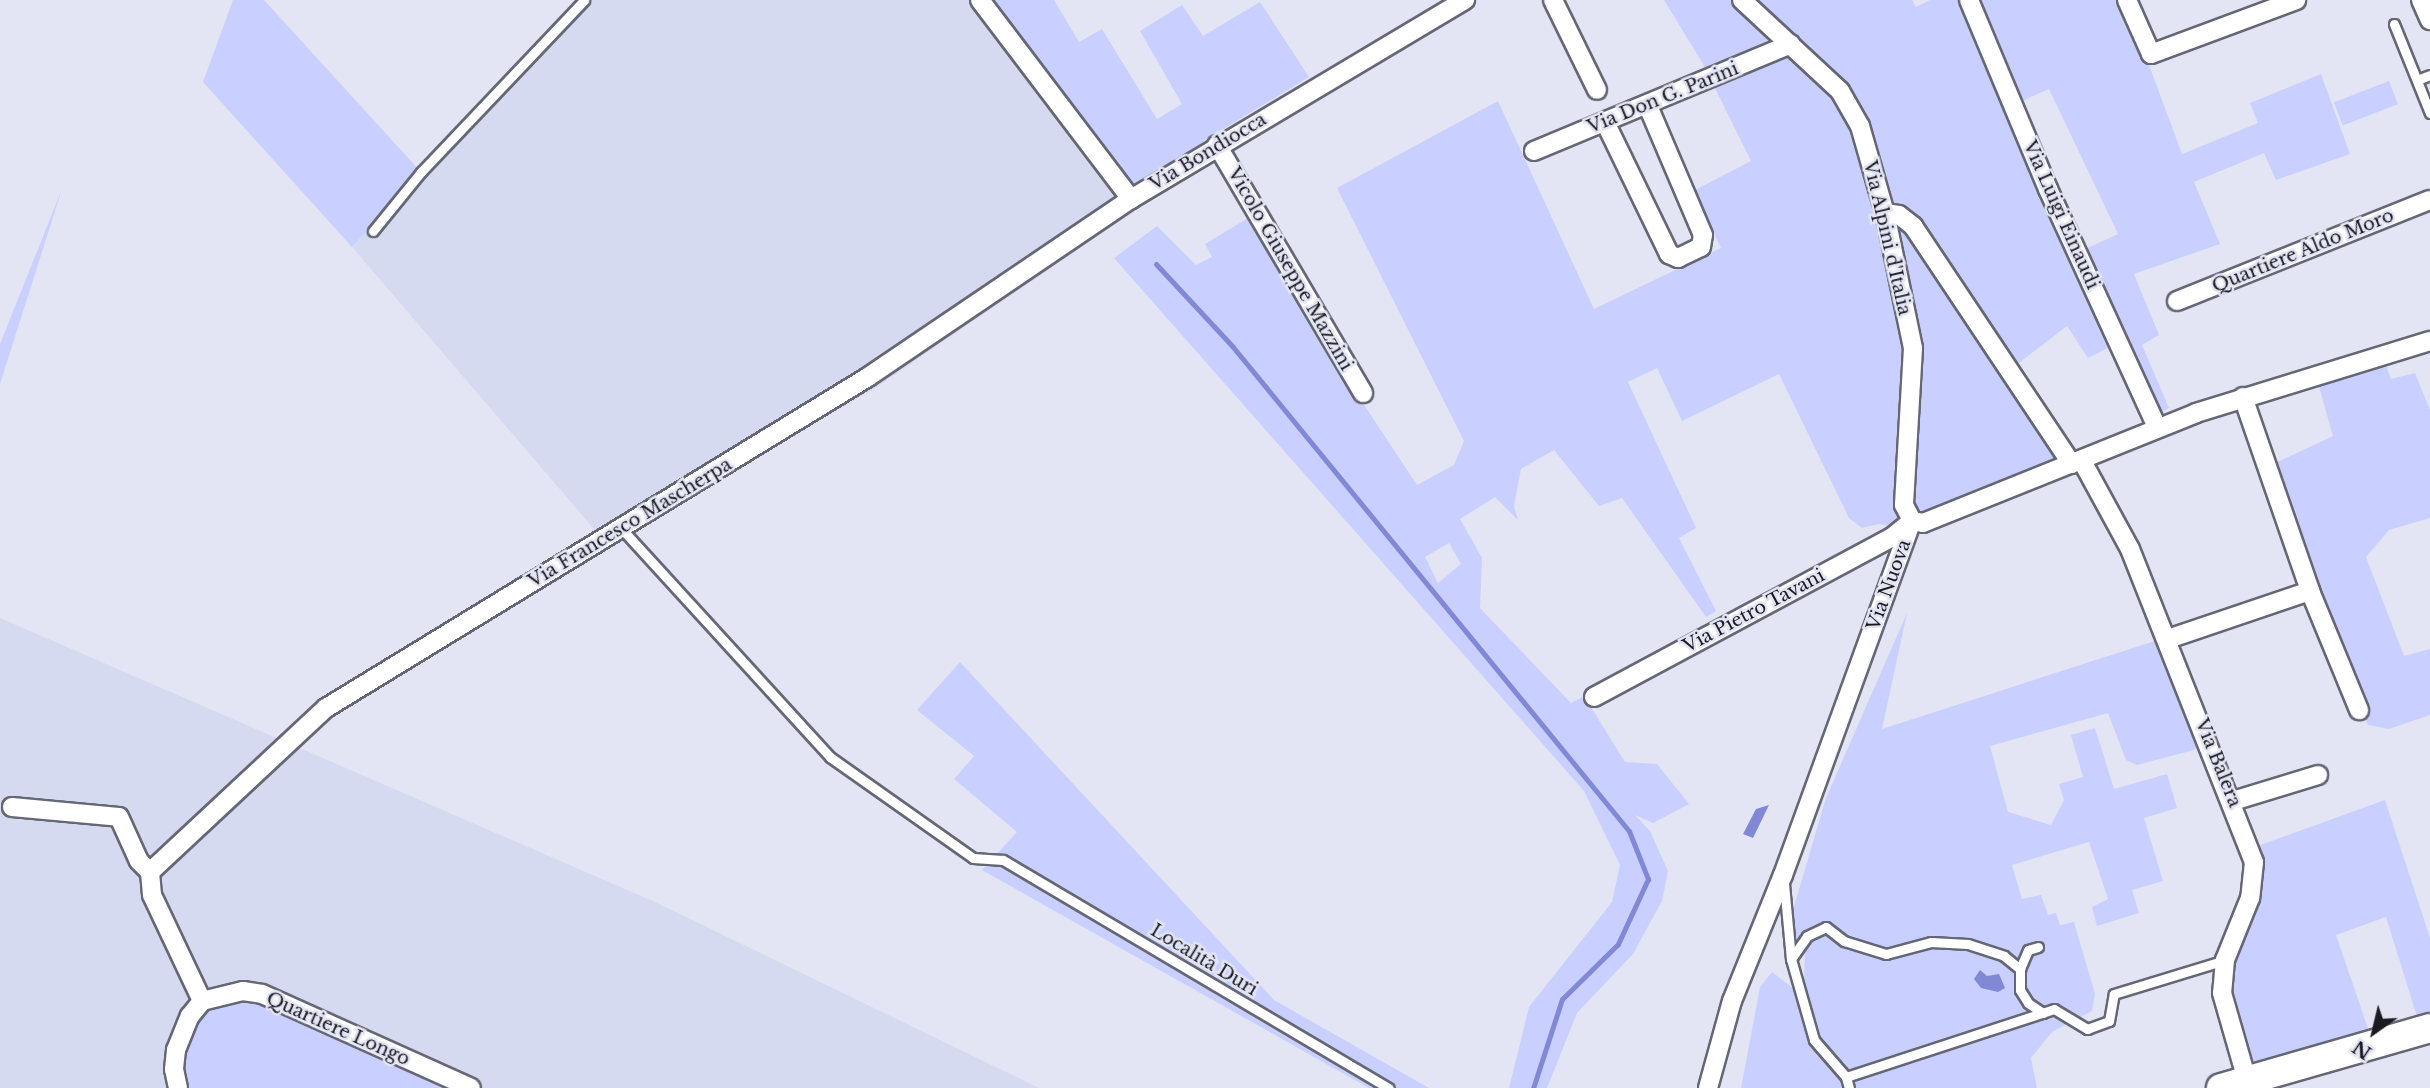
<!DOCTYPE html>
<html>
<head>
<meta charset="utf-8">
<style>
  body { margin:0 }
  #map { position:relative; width:2430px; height:1088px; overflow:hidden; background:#e3e5f4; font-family:"Libre Baskerville",serif }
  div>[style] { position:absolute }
  .built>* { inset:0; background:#d6daf0 }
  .green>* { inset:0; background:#c9d0ff; transform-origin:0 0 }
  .water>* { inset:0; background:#8189d6 }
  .stream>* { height:5px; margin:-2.5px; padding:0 2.5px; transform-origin:2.5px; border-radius:2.5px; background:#8189d6 }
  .roads { filter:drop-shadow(2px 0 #656774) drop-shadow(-2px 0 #656774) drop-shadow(0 2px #656774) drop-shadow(0 -2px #656774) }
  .lane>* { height:9px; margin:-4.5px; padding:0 4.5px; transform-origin:4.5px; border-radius:4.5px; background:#fff }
  .street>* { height:18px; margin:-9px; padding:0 9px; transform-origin:9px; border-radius:9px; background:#fff }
  .primary>* { height:28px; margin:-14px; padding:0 14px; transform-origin:14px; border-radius:14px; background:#fff }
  span { translate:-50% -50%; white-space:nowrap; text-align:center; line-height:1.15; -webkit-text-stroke:5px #e3e5f4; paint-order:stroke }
  .street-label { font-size:18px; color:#1a1a20 }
  .north { position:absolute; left:2339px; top:997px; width:70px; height:70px; -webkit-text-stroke:5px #e3e5f4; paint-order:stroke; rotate:214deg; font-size:19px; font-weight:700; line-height:28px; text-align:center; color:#1a1a20 }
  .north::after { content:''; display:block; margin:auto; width:24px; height:32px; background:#1a1a20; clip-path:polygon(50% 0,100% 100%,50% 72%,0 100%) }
</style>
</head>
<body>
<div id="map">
  <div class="built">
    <i style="clip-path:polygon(576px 0,986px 0,1119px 182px,1148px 202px,872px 390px,606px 543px,352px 247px)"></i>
    <i style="clip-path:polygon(0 618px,655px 902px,1039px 1088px,0 1088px)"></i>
  </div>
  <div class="green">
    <i style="clip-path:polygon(233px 0,264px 0,421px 172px,352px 247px,203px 82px)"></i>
    <i style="clip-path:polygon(986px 0,1054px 0,1079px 42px,1102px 29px,1157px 119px,1182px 104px,1140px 31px,1182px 5px,1203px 36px,1260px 2px,1309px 77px,1205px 140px,1148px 202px,1119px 182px)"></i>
    <i style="clip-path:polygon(evenodd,1664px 0,1912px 0,1916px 7px,1930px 0,2125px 0,2182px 154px,2258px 123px,2250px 103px,2321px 74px,2350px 154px,2276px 180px,2264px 153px,2194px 182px,2220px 244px,2134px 274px,2159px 335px,2142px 345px,2169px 408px,2154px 415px,2120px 342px,2088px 358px,2067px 326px,2011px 369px,2072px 461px,1907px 529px,1879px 524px,1862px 528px,1849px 518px,1779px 374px,1682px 421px,1657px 368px,1628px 382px,1696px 528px,1679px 538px,1716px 611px,1706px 617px,1622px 498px,1599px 506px,1554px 450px,1521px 469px,1514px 506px,1518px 520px,1495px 497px,1460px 519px,1482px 558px,1480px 608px,1571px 703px,1584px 696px,1625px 762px,1657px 764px,1689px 804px,1653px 823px,1635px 815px,1650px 831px,1668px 871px,1662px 901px,1633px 954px,1577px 1013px,1547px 1088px,1509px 1088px,1529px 1007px,1612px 902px,1620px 865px,1584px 791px,1114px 258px,1157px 226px,1196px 265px,1212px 257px,1205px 244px,1253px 215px,1351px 385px,1417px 485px,1454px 465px,1464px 441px,1337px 188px,1498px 101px,1594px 309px,1721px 248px,1693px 191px,1751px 161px,1703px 64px,1664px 0,2049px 89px,2118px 234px,2077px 253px,2013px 105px,2049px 89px,1664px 0,1449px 543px,1461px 564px,1438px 583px,1425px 557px,1449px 543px)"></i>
    <i style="left:2389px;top:81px;width:25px;height:59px;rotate:69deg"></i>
    <i style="clip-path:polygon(62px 189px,0 384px,0 344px)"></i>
    <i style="clip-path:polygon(2385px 363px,2391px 379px,2415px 373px,2430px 410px,2430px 518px,2389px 530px,2366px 557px,2404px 656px,2430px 649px,2430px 715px,2389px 729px,2368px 725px,2275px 463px,2333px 436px,2318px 383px)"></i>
    <i style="clip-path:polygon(1907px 613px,1882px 729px,2161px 639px,2200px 742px,2194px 750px,2137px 765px,2126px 760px,2108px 713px,1990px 746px,2008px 812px,2051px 825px,2064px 800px,2059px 784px,2083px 777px,2071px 735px,2095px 728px,2114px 789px,2167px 774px,2177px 808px,2144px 818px,2163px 881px,2132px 890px,2139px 913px,2097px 926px,2092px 907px,2108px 899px,2089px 842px,2012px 865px,2022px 899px,2041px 895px,2048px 915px,2056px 913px,2060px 925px,2074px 922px,2095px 994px,2092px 1011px,2052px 1032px,2031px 1058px,2037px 1088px,1741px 1088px,1760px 987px,1772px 972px,1794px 989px,1803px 1004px,1805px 954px,1789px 923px,1826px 798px)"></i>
    <i style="clip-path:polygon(960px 662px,1274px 1000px,1429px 1088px,1369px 1088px,982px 870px,1017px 832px,954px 779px,974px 756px,917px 710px)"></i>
    <i style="clip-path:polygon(2385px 800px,2430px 938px,2430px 1024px,2420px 1026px,2386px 917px,2336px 935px,2372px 1040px,2247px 1078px,2224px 992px,2254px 892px,2252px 848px)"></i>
    <i style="clip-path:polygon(265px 995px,460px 1088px,183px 1088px,180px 1049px,203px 1005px)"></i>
  </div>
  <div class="water">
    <i style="clip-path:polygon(1769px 805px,1753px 838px,1743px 834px,1756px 809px)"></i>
    <i style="clip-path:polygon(1980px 970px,1987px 976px,1999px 974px,2005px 988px,1998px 992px,1981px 988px,1974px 979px)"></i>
  </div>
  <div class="stream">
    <i style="left:1156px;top:264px;width:113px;rotate:47.1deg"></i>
    <i style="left:1233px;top:347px;width:625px;rotate:50.71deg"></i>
    <i style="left:1629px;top:831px;width:52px;rotate:68.4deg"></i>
    <i style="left:1648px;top:879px;width:72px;rotate:114.8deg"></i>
    <i style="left:1618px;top:944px;width:78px;rotate:135.5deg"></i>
    <i style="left:1562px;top:999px;width:94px;rotate:108deg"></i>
  </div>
  <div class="roads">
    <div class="lane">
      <i style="left:2394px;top:24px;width:96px;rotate:68deg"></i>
      <i style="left:2417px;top:80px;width:14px;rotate:-21deg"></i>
      <i style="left:373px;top:231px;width:76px;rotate:-50.9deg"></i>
      <i style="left:421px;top:172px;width:237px;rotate:-46.5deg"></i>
      <i style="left:621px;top:528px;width:310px;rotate:47.6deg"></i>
      <i style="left:830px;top:757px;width:175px;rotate:35.2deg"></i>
      <i style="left:973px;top:858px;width:30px;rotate:4deg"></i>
      <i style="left:1003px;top:860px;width:448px;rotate:30.6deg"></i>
      <i style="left:1784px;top:884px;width:75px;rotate:84.7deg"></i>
      <i style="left:1791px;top:959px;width:84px;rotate:74.1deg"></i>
      <i style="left:1814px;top:1040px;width:49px;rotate:49.1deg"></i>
      <i style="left:1846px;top:1077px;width:11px;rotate:75deg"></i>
      <i style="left:2038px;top:947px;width:10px;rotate:163deg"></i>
      <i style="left:2028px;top:950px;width:21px;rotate:113deg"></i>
      <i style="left:2020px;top:969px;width:21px;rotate:90deg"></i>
      <i style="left:2020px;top:990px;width:15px;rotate:58deg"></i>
      <i style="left:2028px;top:1003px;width:18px;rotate:34deg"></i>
      <i style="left:1791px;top:959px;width:28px;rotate:-55deg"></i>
      <i style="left:1807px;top:936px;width:21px;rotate:-25deg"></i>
      <i style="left:1826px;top:927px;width:23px;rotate:38deg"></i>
      <i style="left:1844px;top:941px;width:44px;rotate:17.2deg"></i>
      <i style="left:1886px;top:954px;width:47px;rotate:-14.9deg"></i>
      <i style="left:1931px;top:942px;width:37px;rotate:3deg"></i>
      <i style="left:1968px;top:944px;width:38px;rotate:18deg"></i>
      <i style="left:2004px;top:956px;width:21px;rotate:39deg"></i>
      <i style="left:1846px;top:1077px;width:219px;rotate:-18.1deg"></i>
      <i style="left:2054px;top:1009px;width:39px;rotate:31deg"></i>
      <i style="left:2087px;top:1029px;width:23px;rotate:-20deg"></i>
      <i style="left:2109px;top:1021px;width:27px;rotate:-80deg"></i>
      <i style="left:2114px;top:994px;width:116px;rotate:-17deg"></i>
    </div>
    <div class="street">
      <i style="left:980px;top:0;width:250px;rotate:52.8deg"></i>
      <i style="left:1131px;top:199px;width:389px;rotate:-30.8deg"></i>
      <i style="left:1553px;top:0;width:100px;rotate:63.9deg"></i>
      <i style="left:1742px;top:0;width:134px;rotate:42.9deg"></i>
      <i style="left:1840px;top:91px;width:40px;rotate:60.3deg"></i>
      <i style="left:1860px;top:126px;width:91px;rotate:74deg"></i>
      <i style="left:1885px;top:213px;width:138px;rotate:78.3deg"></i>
      <i style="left:1913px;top:348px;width:157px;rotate:93.3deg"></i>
      <i style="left:1904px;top:505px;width:18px;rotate:63deg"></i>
      <i style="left:1969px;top:0;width:205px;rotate:67.3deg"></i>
      <i style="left:2048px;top:189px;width:262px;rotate:65.4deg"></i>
      <i style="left:2127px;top:0;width:59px;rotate:66deg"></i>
      <i style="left:2151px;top:54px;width:155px;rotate:-20.4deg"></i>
      <i style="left:2421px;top:0;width:22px;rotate:66deg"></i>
      <i style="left:1605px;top:122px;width:147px;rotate:64.1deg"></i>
      <i style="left:1669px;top:254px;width:10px;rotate:24deg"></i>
      <i style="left:1678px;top:258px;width:25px;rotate:-26deg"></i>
      <i style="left:1701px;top:247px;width:12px;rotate:-81deg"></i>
      <i style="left:1703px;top:235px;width:142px;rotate:-113.1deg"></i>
      <i style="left:1217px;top:145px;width:288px;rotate:59.5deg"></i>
      <i style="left:1534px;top:151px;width:278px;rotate:-22.6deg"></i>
      <i style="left:1885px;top:213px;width:14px;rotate:8deg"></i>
      <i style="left:1899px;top:215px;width:18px;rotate:38deg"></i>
      <i style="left:1913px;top:226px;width:286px;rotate:56.3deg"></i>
      <i style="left:2177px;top:301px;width:272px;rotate:-21.8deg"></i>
      <i style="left:2243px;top:397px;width:205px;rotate:70.9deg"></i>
      <i style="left:2310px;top:591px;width:129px;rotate:67.6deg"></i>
      <i style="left:2082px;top:461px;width:100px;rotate:61.4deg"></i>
      <i style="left:2130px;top:549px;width:337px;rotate:68.4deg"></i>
      <i style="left:2254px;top:862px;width:36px;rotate:96deg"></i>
      <i style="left:2250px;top:898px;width:67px;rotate:112deg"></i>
      <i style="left:2225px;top:960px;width:33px;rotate:95deg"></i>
      <i style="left:2222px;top:993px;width:91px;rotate:74deg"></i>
      <i style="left:1912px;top:521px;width:11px;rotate:10deg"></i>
      <i style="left:1923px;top:523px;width:294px;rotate:-21.9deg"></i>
      <i style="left:2196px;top:413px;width:245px;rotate:-17.1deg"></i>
      <i style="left:2168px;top:639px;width:150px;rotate:-18.7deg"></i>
      <i style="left:1594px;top:697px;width:337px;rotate:-28.2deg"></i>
      <i style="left:1891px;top:538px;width:27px;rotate:-39deg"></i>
      <i style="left:2233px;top:801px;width:89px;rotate:-17deg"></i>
      <i style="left:12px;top:807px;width:107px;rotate:5.3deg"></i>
      <i style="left:119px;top:817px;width:48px;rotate:65.6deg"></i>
      <i style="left:139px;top:861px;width:16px;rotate:45deg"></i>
      <i style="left:150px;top:872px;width:23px;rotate:85deg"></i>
      <i style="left:152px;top:895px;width:117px;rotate:64.7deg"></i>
      <i style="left:150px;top:872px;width:241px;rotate:-43deg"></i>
      <i style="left:326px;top:708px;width:635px;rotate:-31.41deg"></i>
      <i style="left:868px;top:377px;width:318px;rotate:-34.1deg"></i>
      <i style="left:178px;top:1088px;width:19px;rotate:-102deg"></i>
      <i style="left:174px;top:1069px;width:19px;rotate:-84deg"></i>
      <i style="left:176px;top:1050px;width:37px;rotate:-68deg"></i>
      <i style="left:190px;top:1016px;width:19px;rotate:-51deg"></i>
      <i style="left:202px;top:1001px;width:42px;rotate:-13.7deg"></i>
      <i style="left:243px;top:991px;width:19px;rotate:9deg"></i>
      <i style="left:262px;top:994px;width:229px;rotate:24.2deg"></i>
      <i style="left:1708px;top:1088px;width:90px;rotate:-74.6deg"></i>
      <i style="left:1732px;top:1001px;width:136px;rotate:-68deg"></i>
      <i style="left:1783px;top:875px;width:377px;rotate:-70deg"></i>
    </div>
    <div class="primary">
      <i style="left:2221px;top:1088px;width:217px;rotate:-16deg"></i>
    </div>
  </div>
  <div class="street-label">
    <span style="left:1663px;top:98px;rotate:-22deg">Via Don G. Parini</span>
    <span style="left:1208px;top:152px;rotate:-31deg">Via Bondiocca</span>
    <span style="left:2061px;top:215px;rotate:66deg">Via Luigi Einaudi</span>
    <span style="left:1887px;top:238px;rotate:77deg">Via Alpini d'Italia</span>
    <span style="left:2303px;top:251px;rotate:-22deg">Quartiere Aldo Moro</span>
    <span style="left:1290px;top:269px;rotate:60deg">Vicolo Giuseppe Mazzini</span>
    <span style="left:630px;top:523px;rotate:-31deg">Via Francesco Mascherpa</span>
    <span style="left:1889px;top:585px;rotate:-70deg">Via Nuova</span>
    <span style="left:1754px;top:611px;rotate:-28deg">Via Pietro Tavani</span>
    <span style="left:2218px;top:763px;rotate:68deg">Via Balera</span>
    <span style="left:1204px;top:960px;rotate:31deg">Località Duri</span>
    <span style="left:338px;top:1029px;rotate:24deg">Quartiere Longo</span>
  </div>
  <div class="north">N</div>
</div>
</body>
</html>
